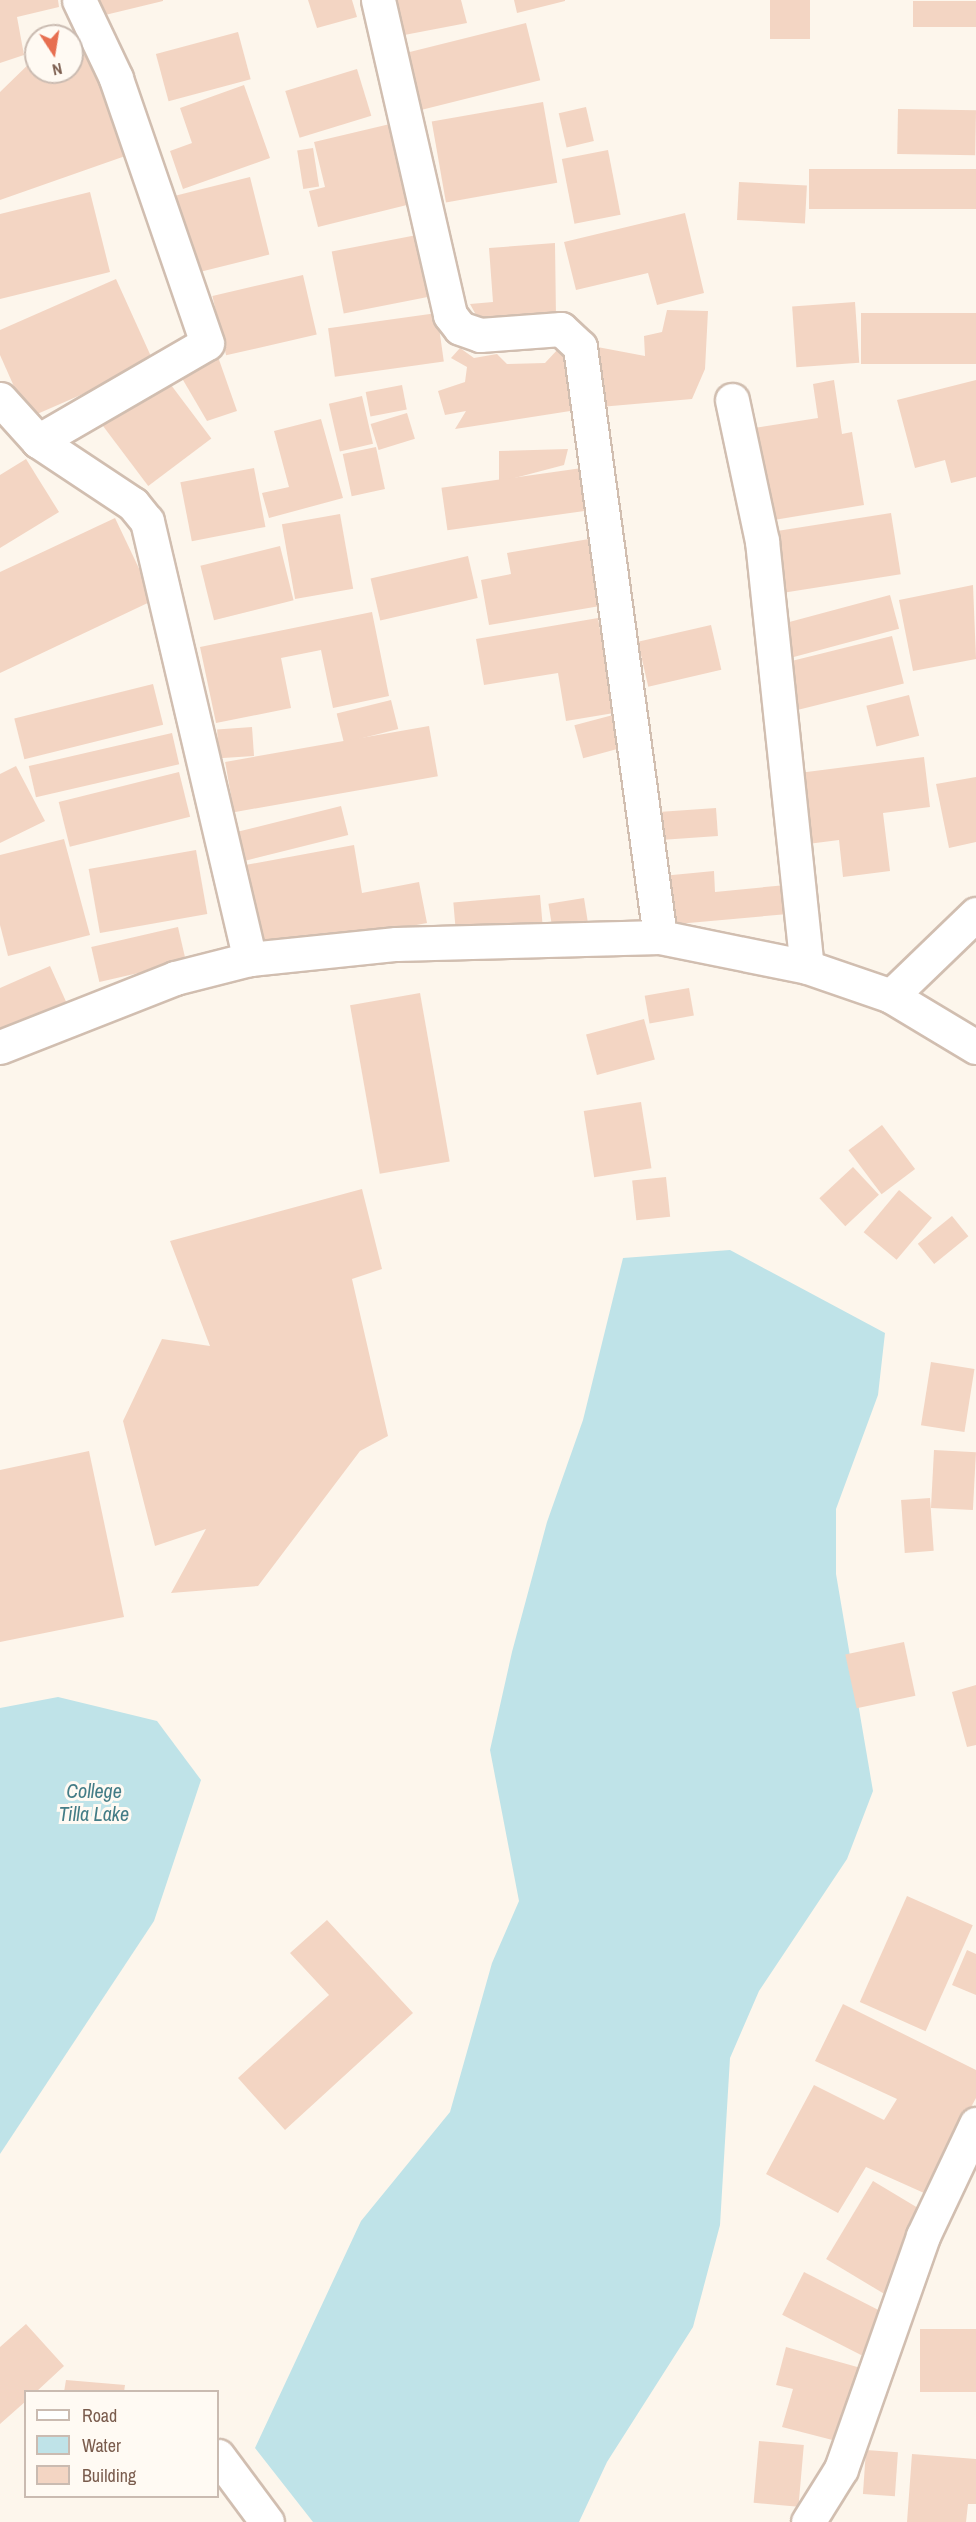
<!DOCTYPE html>
<html>
<head>
<meta charset="utf-8">
<style>
  body { margin:0 }
  #map { position:relative; width:976px; height:2522px; overflow:hidden; background:#fdf6ec; font-family:"Archivo Narrow",sans-serif }
  div>[style] { position:absolute }
  .water>* { inset:0; background:#bfe3e8 }
  .building>* { inset:0; background:#f3d5c3; transform-origin:0 0 }
  .roads { filter:drop-shadow(2px 0 #d1beb0) drop-shadow(-2px 0 #d1beb0) drop-shadow(0 2px #d1beb0) drop-shadow(0 -2px #d1beb0) }
  .street>* { height:33px; margin:-16.5px; padding:0 16.5px; transform-origin:16.5px; border-radius:16.5px; background:#fff }
  .secondary>* { height:33px; margin:-16.5px; padding:0 16.5px; transform-origin:16.5px; border-radius:16.5px; background:#fff }
  span { translate:-50% -50%; white-space:nowrap; text-align:center; line-height:1.15; -webkit-text-stroke:6px #fffaf3; paint-order:stroke }
  .water-label { font-size:20px; color:#437c86; font-style:italic }
  .legend { position:absolute; left:24px; top:2390px; width:195px; height:108px; box-sizing:border-box; background:#fffaf3; border:2px solid #cabbb1; margin:0; padding:8px 10px; list-style:none; font-size:18px; color:#7a5c4d }
  .legend li { display:flex; align-items:center; gap:12px; height:30px }
  .legend b { width:30px; border:2px solid #cabbb1 }
  .north { position:absolute; left:24px; top:24px; width:60px; height:60px; box-sizing:border-box; background:#fffaf3; border:2px solid #cabbb1; border-radius:50%; rotate:168deg; font-size:16px; font-weight:700; line-height:24px; text-align:center; color:#7a5c4d }
  .north::after { content:''; display:block; margin:auto; width:21px; height:27px; background:#e76f51; clip-path:polygon(50% 0,100% 100%,50% 72%,0 100%) }
</style>
</head>
<body>
<div id="map">
  <div class="water">
    <i style="clip-path:polygon(730px 1250px,885px 1333px,878px 1395px,836px 1509px,836px 1574px,873px 1791px,847px 1859px,759px 1991px,730px 2058px,720px 2225px,693px 2327px,607px 2462px,579px 2522px,313px 2522px,255px 2448px,361px 2221px,450px 2112px,492px 1963px,519px 1901px,490px 1750px,512px 1652px,547px 1522px,583px 1420px,623px 1258px)"></i>
    <i style="clip-path:polygon(58px 1697px,157px 1721px,201px 1780px,154px 1921px,0 2154px,0 1708px)"></i>
  </div>
  <div class="building">
    <i style="clip-path:polygon(0 0,58px 0,59px 7px,17px 17px,24px 55px,0 63px)"></i>
    <i style="clip-path:polygon(97px 0,163px 0,163px 1px,101px 16px)"></i>
    <i style="clip-path:polygon(308px 0,352px 0,357px 17px,317px 28px)"></i>
    <i style="clip-path:polygon(388px 0,461px 0,467px 23px,399px 36px)"></i>
    <i style="clip-path:polygon(514px 0,565px 0,565px 1px,517px 13px)"></i>
    <i style="left:770px;top:0;width:40px;height:39px"></i>
    <i style="left:976px;top:1px;width:26px;height:63px;rotate:90deg"></i>
    <i style="left:526px;top:23px;width:59px;height:126px;rotate:76deg"></i>
    <i style="left:238px;top:32px;width:49px;height:85px;rotate:75deg"></i>
    <i style="clip-path:polygon(87px 34px,131px 154px,0 200px,0 92px,36px 57px,36px 72px,72px 72px,72px 41px)"></i>
    <i style="left:357px;top:69px;width:49px;height:75px;rotate:73deg"></i>
    <i style="clip-path:polygon(244px 85px,270px 158px,183px 189px,170px 151px,192px 143px,180px 108px)"></i>
    <i style="left:543px;top:102px;width:82px;height:113px;rotate:80deg"></i>
    <i style="left:586px;top:107px;width:35px;height:28px;rotate:77deg"></i>
    <i style="left:898px;top:109px;width:78px;height:45px;rotate:1deg"></i>
    <i style="clip-path:polygon(390px 124px,419px 202px,318px 227px,309px 191px,325px 187px,314px 142px)"></i>
    <i style="left:313px;top:148px;width:39px;height:16px;rotate:81deg"></i>
    <i style="left:608px;top:150px;width:66px;height:47px;rotate:79deg"></i>
    <i style="left:976px;top:169px;width:40px;height:167px;rotate:90deg"></i>
    <i style="left:250px;top:177px;width:80px;height:76px;rotate:76deg"></i>
    <i style="left:739px;top:182px;width:68px;height:38px;rotate:3deg"></i>
    <i style="clip-path:polygon(90px 192px,110px 272px,0 299px,0 214px)"></i>
    <i style="clip-path:polygon(685px 213px,704px 293px,657px 305px,648px 273px,576px 290px,564px 242px)"></i>
    <i style="left:422px;top:234px;width:63px;height:92px;rotate:79deg"></i>
    <i style="clip-path:polygon(555px 243px,556px 317px,481px 324px,470px 304px,493px 302px,489px 248px)"></i>
    <i style="left:303px;top:275px;width:61px;height:93px;rotate:77deg"></i>
    <i style="clip-path:polygon(116px 279px,154px 363px,28px 418px,0 355px,0 330px)"></i>
    <i style="left:855px;top:302px;width:61px;height:63px;rotate:86deg"></i>
    <i style="clip-path:polygon(667px 310px,708px 311px,705px 369px,692px 399px,600px 407px,592px 346px,645px 356px,644px 336px,662px 332px)"></i>
    <i style="left:437px;top:313px;width:49px;height:110px;rotate:82deg"></i>
    <i style="left:976px;top:313px;width:51px;height:115px;rotate:90deg"></i>
    <i style="clip-path:polygon(460px 348px,474px 358px,497px 354px,507px 364px,545px 363px,559px 348px,571px 354px,583px 409px,455px 429px,466px 411px,445px 415px,438px 391px,465px 382px,467px 367px,451px 358px)"></i>
    <i style="clip-path:polygon(217px 354px,237px 411px,207px 421px,176px 368px)"></i>
    <i style="left:165px;top:377px;width:77px;height:79px;rotate:53deg"></i>
    <i style="clip-path:polygon(834px 380px,842px 434px,852px 432px,864px 505px,768px 521px,754px 428px,818px 418px,813px 384px)"></i>
    <i style="clip-path:polygon(976px 380px,976px 477px,951px 483px,945px 460px,915px 468px,897px 400px)"></i>
    <i style="left:402px;top:385px;width:25px;height:37px;rotate:79deg"></i>
    <i style="left:362px;top:396px;width:49px;height:34px;rotate:77deg"></i>
    <i style="left:407px;top:413px;width:27px;height:38px;rotate:73deg"></i>
    <i style="clip-path:polygon(321px 419px,343px 498px,269px 518px,262px 493px,289px 487px,274px 431px)"></i>
    <i style="left:376px;top:447px;width:43px;height:34px;rotate:78deg"></i>
    <i style="clip-path:polygon(568px 449px,564px 465px,499px 482px,499px 451px)"></i>
    <i style="clip-path:polygon(26px 459px,59px 512px,0 548px,0 475px)"></i>
    <i style="left:589px;top:467px;width:43px;height:149px;rotate:82deg"></i>
    <i style="left:254px;top:468px;width:60px;height:75px;rotate:79deg"></i>
    <i style="left:891px;top:513px;width:62px;height:117px;rotate:81deg"></i>
    <i style="left:340px;top:514px;width:76px;height:59px;rotate:80deg"></i>
    <i style="clip-path:polygon(115px 518px,154px 600px,0 673px,0 572px)"></i>
    <i style="clip-path:polygon(589px 539px,600px 606px,489px 625px,481px 580px,511px 574px,507px 553px)"></i>
    <i style="left:280px;top:546px;width:56px;height:82px;rotate:76deg"></i>
    <i style="left:468px;top:556px;width:43px;height:100px;rotate:77deg"></i>
    <i style="clip-path:polygon(973px 585px,976px 659px,913px 671px,899px 600px)"></i>
    <i style="left:890px;top:595px;width:35px;height:110px;rotate:75deg"></i>
    <i style="clip-path:polygon(372px 612px,389px 696px,333px 708px,321px 650px,281px 658px,291px 708px,216px 723px,200px 647px)"></i>
    <i style="clip-path:polygon(598px 618px,614px 713px,566px 721px,558px 673px,484px 685px,476px 639px)"></i>
    <i style="left:711px;top:625px;width:46px;height:75px;rotate:77deg"></i>
    <i style="left:892px;top:636px;width:49px;height:118px;rotate:76deg"></i>
    <i style="left:153px;top:684px;width:42px;height:143px;rotate:76deg"></i>
    <i style="left:909px;top:695px;width:42px;height:44px;rotate:76deg"></i>
    <i style="left:391px;top:700px;width:30px;height:56px;rotate:76deg"></i>
    <i style="left:613px;top:715px;width:34px;height:40px;rotate:75deg"></i>
    <i style="left:429px;top:726px;width:51px;height:207px;rotate:80deg"></i>
    <i style="left:252px;top:727px;width:29px;height:35px;rotate:86deg"></i>
    <i style="left:172px;top:733px;width:32px;height:147px;rotate:77deg"></i>
    <i style="clip-path:polygon(924px 757px,930px 807px,883px 813px,890px 871px,843px 877px,839px 840px,800px 845px,791px 774px)"></i>
    <i style="clip-path:polygon(16px 766px,45px 821px,0 843px,0 774px)"></i>
    <i style="left:179px;top:772px;width:46px;height:124px;rotate:76deg"></i>
    <i style="clip-path:polygon(976px 777px,976px 842px,949px 848px,936px 784px)"></i>
    <i style="left:341px;top:806px;width:30px;height:115px;rotate:76deg"></i>
    <i style="left:716px;top:808px;width:28px;height:54px;rotate:86deg"></i>
    <i style="clip-path:polygon(64px 839px,90px 935px,8px 956px,0 925px,0 855px)"></i>
    <i style="clip-path:polygon(354px 845px,362px 893px,419px 882px,427px 923px,257px 955px,240px 866px)"></i>
    <i style="left:196px;top:850px;width:65px;height:109px;rotate:80deg"></i>
    <i style="clip-path:polygon(714px 871px,715px 892px,786px 885px,788px 914px,666px 925px,662px 876px)"></i>
    <i style="left:540px;top:895px;width:37px;height:87px;rotate:85deg"></i>
    <i style="left:584px;top:898px;width:33px;height:36px;rotate:81deg"></i>
    <i style="left:178px;top:927px;width:36px;height:89px;rotate:77deg"></i>
    <i style="clip-path:polygon(50px 966px,68px 1006px,0 1036px,0 988px)"></i>
    <i style="left:689px;top:988px;width:28px;height:45px;rotate:80deg"></i>
    <i style="left:420px;top:993px;width:171px;height:71px;rotate:80deg"></i>
    <i style="left:644px;top:1019px;width:42px;height:60px;rotate:75deg"></i>
    <i style="left:641px;top:1102px;width:67px;height:58px;rotate:81deg"></i>
    <i style="left:882px;top:1125px;width:55px;height:42px;rotate:53deg"></i>
    <i style="left:853px;top:1167px;width:38px;height:46px;rotate:47deg"></i>
    <i style="left:666px;top:1177px;width:40px;height:34px;rotate:84deg"></i>
    <i style="clip-path:polygon(362px 1189px,382px 1269px,352px 1279px,388px 1436px,360px 1451px,258px 1586px,171px 1593px,206px 1529px,155px 1546px,123px 1421px,162px 1339px,210px 1346px,170px 1241px)"></i>
    <i style="left:899px;top:1190px;width:43px;height:55px;rotate:40deg"></i>
    <i style="left:952px;top:1216px;width:26px;height:44px;rotate:51deg"></i>
    <i style="left:931px;top:1362px;width:44px;height:64px;rotate:9deg"></i>
    <i style="left:934px;top:1450px;width:42px;height:58px;rotate:3deg"></i>
    <i style="clip-path:polygon(89px 1451px,124px 1617px,0 1642px,0 1470px)"></i>
    <i style="left:930px;top:1498px;width:53px;height:29px;rotate:86deg"></i>
    <i style="left:904px;top:1642px;width:55px;height:60px;rotate:78deg"></i>
    <i style="clip-path:polygon(976px 1685px,976px 1745px,967px 1747px,952px 1692px)"></i>
    <i style="left:907px;top:1896px;width:72px;height:116px;rotate:24deg"></i>
    <i style="clip-path:polygon(327px 1920px,413px 2013px,285px 2130px,238px 2078px,329px 1995px,290px 1953px)"></i>
    <i style="clip-path:polygon(967px 1950px,976px 1954px,976px 1995px,952px 1985px)"></i>
    <i style="clip-path:polygon(843px 2004px,976px 2070px,976px 2098px,924px 2193px,866px 2167px,838px 2213px,766px 2174px,814px 2085px,884px 2120px,897px 2099px,815px 2061px)"></i>
    <i style="left:873px;top:2181px;width:71px;height:91px;rotate:31deg"></i>
    <i style="left:804px;top:2272px;width:89px;height:48px;rotate:27deg"></i>
    <i style="clip-path:polygon(26px 2324px,64px 2366px,36px 2392px,26px 2392px,26px 2401px,0 2424px,0 2347px)"></i>
    <i style="left:976px;top:2329px;width:63px;height:56px;rotate:90deg"></i>
    <i style="clip-path:polygon(786px 2347px,868px 2370px,848px 2444px,782px 2427px,793px 2389px,776px 2385px)"></i>
    <i style="clip-path:polygon(66px 2380px,125px 2385px,124px 2392px,64px 2392px)"></i>
    <i style="left:759px;top:2441px;width:45px;height:62px;rotate:5deg"></i>
    <i style="left:866px;top:2450px;width:32px;height:44px;rotate:4deg"></i>
    <i style="clip-path:polygon(912px 2454px,976px 2459px,976px 2504px,968px 2504px,966px 2522px,907px 2522px)"></i>
  </div>
  <div class="roads">
    <div class="street">
      <i style="left:378px;top:0;width:323px;rotate:77.1deg"></i>
      <i style="left:450px;top:315px;width:16px;rotate:52deg"></i>
      <i style="left:460px;top:328px;width:21px;rotate:19deg"></i>
      <i style="left:480px;top:335px;width:81px;rotate:-4.2deg"></i>
      <i style="left:561px;top:329px;width:26px;rotate:43deg"></i>
      <i style="left:580px;top:347px;width:595px;rotate:82.28deg"></i>
      <i style="left:0;top:399px;width:57px;rotate:47.9deg"></i>
      <i style="left:38px;top:441px;width:114px;rotate:33.6deg"></i>
      <i style="left:133px;top:504px;width:22px;rotate:51deg"></i>
      <i style="left:147px;top:521px;width:450px;rotate:76.8deg"></i>
      <i style="left:732px;top:400px;width:144px;rotate:78deg"></i>
      <i style="left:762px;top:541px;width:428px;rotate:84deg"></i>
      <i style="left:38px;top:441px;width:195px;rotate:-30.1deg"></i>
      <i style="left:207px;top:343px;width:280px;rotate:-109deg"></i>
      <i style="left:116px;top:78px;width:86px;rotate:-115.4deg"></i>
      <i style="left:218px;top:2456px;width:82px;rotate:53.4deg"></i>
      <i style="left:808px;top:2522px;width:62px;rotate:-58.1deg"></i>
      <i style="left:841px;top:2469px;width:247px;rotate:-70.6deg"></i>
      <i style="left:923px;top:2236px;width:124px;rotate:-64.7deg"></i>
    </div>
    <div class="secondary">
      <i style="left:891px;top:996px;width:118px;rotate:-44deg"></i>
      <i style="left:0;top:1047px;width:188px;rotate:-21.5deg"></i>
      <i style="left:175px;top:978px;width:77px;rotate:-14.2deg"></i>
      <i style="left:250px;top:959px;width:147px;rotate:-5.9deg"></i>
      <i style="left:396px;top:944px;width:264px;rotate:-1.5deg"></i>
      <i style="left:660px;top:937px;width:150px;rotate:11.5deg"></i>
      <i style="left:807px;top:967px;width:89px;rotate:19deg"></i>
      <i style="left:891px;top:996px;width:99px;rotate:31deg"></i>
    </div>
  </div>
  <div class="water-label">
    <span style="left:94px;top:1802px">College<br>Tilla Lake</span>
  </div>
  <ul class="legend">
  <li><b style="height:8px;background:#fff"></b>Road</li>
  <li><b style="height:16px;background:#bfe3e8"></b>Water</li>
  <li><b style="height:16px;background:#f3d5c3"></b>Building</li>
  </ul>
  <div class="north">N</div>
</div>
</body>
</html>
